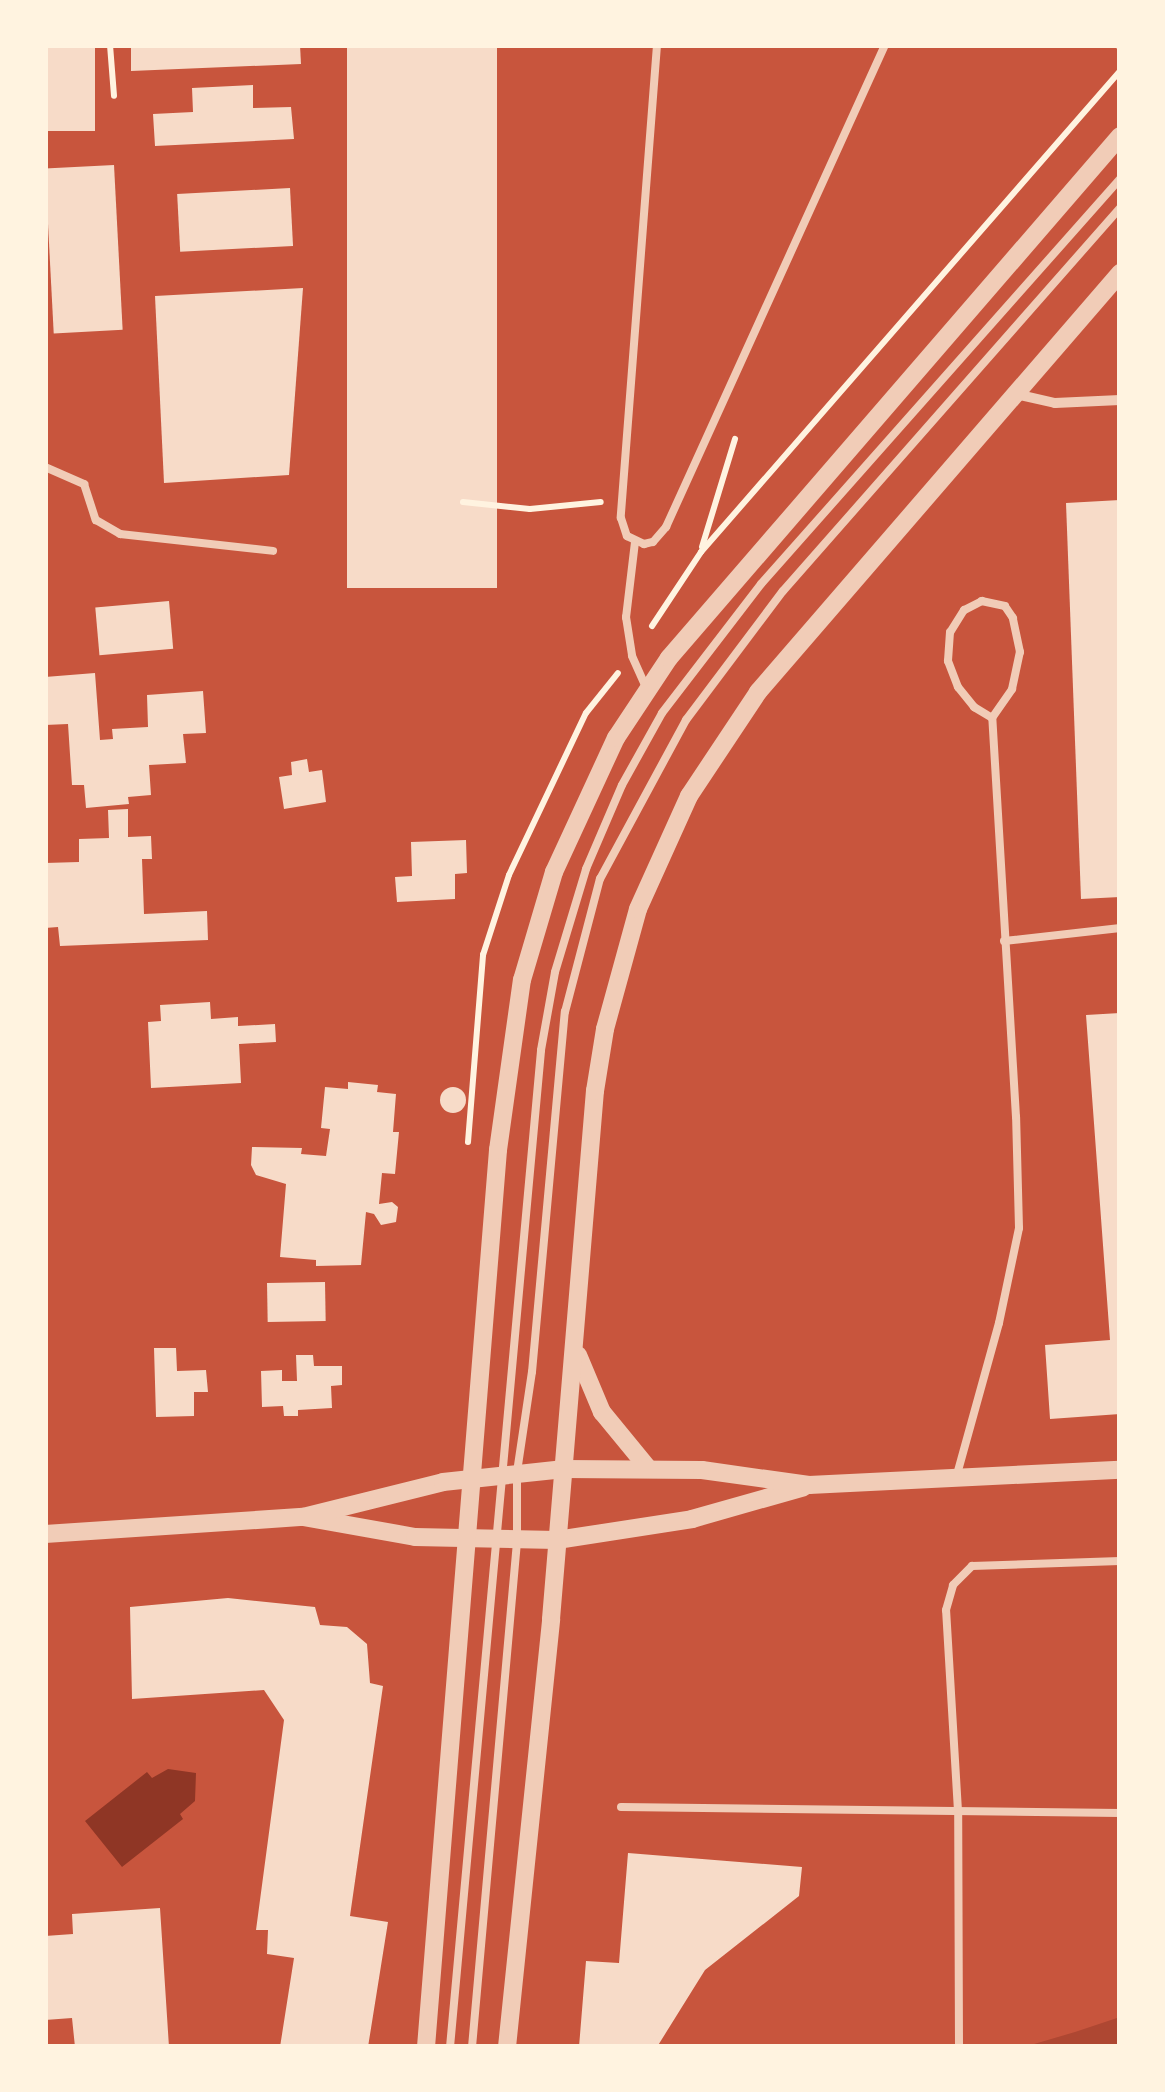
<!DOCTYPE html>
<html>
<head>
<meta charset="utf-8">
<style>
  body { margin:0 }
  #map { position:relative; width:1165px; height:2092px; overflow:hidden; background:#c8553d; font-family:"Golos Text",sans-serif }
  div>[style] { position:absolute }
  .green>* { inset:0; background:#ae4732 }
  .water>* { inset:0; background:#8f3625 }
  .building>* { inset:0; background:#f7dbc8; transform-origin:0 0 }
  .round { border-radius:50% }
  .path>* { height:6px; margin:-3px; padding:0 3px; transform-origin:3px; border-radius:3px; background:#fff3e0 }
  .service>* { height:8px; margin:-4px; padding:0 4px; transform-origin:4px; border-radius:4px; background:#f1ccb7 }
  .minor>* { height:10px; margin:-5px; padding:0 5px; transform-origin:5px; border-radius:5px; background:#f1ccb7 }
  .tertiary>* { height:18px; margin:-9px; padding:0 9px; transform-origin:9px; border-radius:9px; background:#f1ccb7 }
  span { translate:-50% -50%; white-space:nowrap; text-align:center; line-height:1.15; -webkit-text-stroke:9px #fff3e0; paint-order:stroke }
  .frame { position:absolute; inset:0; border:48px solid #fff3e0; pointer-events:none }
</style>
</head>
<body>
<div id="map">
  <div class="green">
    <i style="clip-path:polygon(1120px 2017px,1120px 2047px,1024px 2047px,1075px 2032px)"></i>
  </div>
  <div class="water">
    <i style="clip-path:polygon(168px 1769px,196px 1773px,195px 1801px,180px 1814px,183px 1819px,122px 1867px,85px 1821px,147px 1772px,152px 1778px)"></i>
  </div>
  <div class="building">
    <i style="left:45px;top:45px;width:50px;height:86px"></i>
    <i style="clip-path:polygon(131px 45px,300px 45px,301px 64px,131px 71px)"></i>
    <i style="left:347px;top:45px;width:150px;height:543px"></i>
    <i style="clip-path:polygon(253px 85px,253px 108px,291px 107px,294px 139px,155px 146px,153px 114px,193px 112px,192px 88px)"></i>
    <i style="left:114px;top:165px;width:165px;height:69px;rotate:87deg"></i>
    <i style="left:290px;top:188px;width:58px;height:113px;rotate:87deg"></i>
    <i style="clip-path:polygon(303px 288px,289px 475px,164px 483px,155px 296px)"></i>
    <i style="clip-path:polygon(1120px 500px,1120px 897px,1081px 899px,1066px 503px)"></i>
    <i style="left:169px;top:601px;width:48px;height:74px;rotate:85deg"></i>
    <i style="clip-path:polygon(95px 673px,100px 740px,113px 739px,112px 729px,148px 727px,147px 695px,203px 691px,206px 733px,183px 734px,186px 763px,149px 765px,151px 795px,128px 797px,129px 804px,86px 808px,84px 785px,72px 785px,68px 724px,45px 725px,45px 677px)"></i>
    <i style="clip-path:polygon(307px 759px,309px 772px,322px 770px,326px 802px,284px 809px,279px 777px,292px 775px,291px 762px)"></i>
    <i style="clip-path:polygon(128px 809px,128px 837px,151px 836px,152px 859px,142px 859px,144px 914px,207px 911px,208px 940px,60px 946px,58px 927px,45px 928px,45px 863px,79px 862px,79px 839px,109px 838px,108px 810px)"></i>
    <i style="clip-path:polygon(466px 840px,467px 873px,455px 874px,455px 899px,397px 902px,395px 877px,412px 876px,411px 842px)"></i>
    <i style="clip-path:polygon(210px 1002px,211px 1019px,238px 1017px,238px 1026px,275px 1024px,276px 1042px,239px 1044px,241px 1083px,151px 1088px,148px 1022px,161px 1021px,160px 1005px)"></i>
    <i style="clip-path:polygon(1120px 1013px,1120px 1414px,1050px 1419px,1045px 1345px,1110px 1340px,1086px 1015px)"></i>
    <i style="clip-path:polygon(348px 1082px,378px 1085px,377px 1092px,396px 1094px,393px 1132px,399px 1132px,395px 1174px,382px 1173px,379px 1204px,392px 1202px,398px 1207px,396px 1222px,381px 1225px,374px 1214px,366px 1212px,361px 1265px,316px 1266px,316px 1260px,280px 1257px,286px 1184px,256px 1175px,251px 1165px,252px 1147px,302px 1148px,301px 1154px,326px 1156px,330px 1129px,321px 1128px,325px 1087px,348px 1089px)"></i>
    <i class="round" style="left:440px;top:1087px;width:26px;height:26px"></i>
    <i style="left:325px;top:1282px;width:39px;height:58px;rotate:89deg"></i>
    <i style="clip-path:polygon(154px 1348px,176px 1348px,177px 1371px,206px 1370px,208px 1392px,194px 1392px,194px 1416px,156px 1417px)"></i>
    <i style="clip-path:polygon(296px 1355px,313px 1355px,314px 1366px,342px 1366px,342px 1385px,331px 1386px,332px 1408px,298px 1410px,298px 1416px,284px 1416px,283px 1406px,262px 1407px,261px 1371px,282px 1370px,282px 1381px,297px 1381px)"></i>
    <i style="clip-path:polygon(228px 1598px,315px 1607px,320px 1625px,347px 1627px,367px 1644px,370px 1683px,383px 1686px,350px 1916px,388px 1922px,368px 2047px,280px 2047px,294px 1958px,267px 1954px,268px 1930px,256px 1930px,284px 1720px,264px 1690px,132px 1699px,130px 1607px)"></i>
    <i style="clip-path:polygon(628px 1853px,802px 1867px,799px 1896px,705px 1970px,657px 2047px,579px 2047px,586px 1961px,619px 1963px)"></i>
    <i style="clip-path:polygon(160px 1908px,169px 2047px,75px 2047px,72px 2018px,45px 2020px,45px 1936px,73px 1934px,72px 1914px)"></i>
  </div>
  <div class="path">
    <i style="left:110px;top:45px;width:51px;rotate:85.5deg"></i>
    <i style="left:1118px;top:45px;width:4px;rotate:56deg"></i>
    <i style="left:463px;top:502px;width:67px;rotate:6deg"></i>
    <i style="left:530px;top:509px;width:71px;rotate:-5.6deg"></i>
    <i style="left:702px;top:547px;width:113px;rotate:-73deg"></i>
    <i style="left:652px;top:626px;width:89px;rotate:-56.5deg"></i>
    <i style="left:701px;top:552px;width:638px;rotate:-48.94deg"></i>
    <i style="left:468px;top:1142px;width:188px;rotate:-85.4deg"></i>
    <i style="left:483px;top:955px;width:84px;rotate:-72deg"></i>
    <i style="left:509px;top:875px;width:179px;rotate:-64.6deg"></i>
    <i style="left:586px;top:713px;width:51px;rotate:-51.3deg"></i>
  </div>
  <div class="service">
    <i style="left:657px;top:45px;width:474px;rotate:94.4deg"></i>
    <i style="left:621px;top:518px;width:19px;rotate:72deg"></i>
    <i style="left:627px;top:536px;width:19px;rotate:25deg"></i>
    <i style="left:644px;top:544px;width:9px;rotate:-13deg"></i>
    <i style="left:653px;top:542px;width:20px;rotate:-49deg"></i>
    <i style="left:666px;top:527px;width:529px;rotate:-65.57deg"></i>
    <i style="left:45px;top:467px;width:43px;rotate:23.6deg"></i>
    <i style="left:84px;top:484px;width:38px;rotate:72deg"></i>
    <i style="left:96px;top:520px;width:28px;rotate:30deg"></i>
    <i style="left:120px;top:534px;width:154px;rotate:6.3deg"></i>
    <i style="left:635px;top:542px;width:76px;rotate:96.8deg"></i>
    <i style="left:626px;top:617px;width:39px;rotate:81deg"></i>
    <i style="left:632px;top:656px;width:35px;rotate:66deg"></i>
    <i style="left:1004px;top:941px;width:117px;rotate:-6.4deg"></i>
    <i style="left:956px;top:1478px;width:161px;rotate:-74.5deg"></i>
    <i style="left:999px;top:1323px;width:97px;rotate:-78.1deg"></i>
    <i style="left:1019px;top:1228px;width:111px;rotate:-91.5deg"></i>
    <i style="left:1016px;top:1117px;width:400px;rotate:-93.4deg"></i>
    <i style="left:992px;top:718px;width:35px;rotate:-55deg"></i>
    <i style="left:1012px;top:689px;width:38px;rotate:-78deg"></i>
    <i style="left:1020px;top:652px;width:35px;rotate:-102deg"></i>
    <i style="left:1013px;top:618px;width:14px;rotate:-124deg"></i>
    <i style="left:1005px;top:606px;width:24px;rotate:-168deg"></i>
    <i style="left:982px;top:601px;width:20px;rotate:153deg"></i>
    <i style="left:964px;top:610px;width:26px;rotate:122deg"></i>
    <i style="left:950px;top:632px;width:29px;rotate:94deg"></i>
    <i style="left:948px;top:661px;width:28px;rotate:69deg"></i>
    <i style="left:958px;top:687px;width:26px;rotate:51deg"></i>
    <i style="left:974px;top:707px;width:21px;rotate:31deg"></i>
    <i style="left:621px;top:1807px;width:499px;rotate:0.7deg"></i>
    <i style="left:450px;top:2047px;width:1001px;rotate:-84.78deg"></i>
    <i style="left:541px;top:1050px;width:79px;rotate:-79.8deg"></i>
    <i style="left:555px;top:972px;width:108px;rotate:-73.2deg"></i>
    <i style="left:586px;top:869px;width:91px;rotate:-66.8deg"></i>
    <i style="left:622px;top:785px;width:82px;rotate:-60.9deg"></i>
    <i style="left:662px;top:713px;width:163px;rotate:-52.5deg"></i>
    <i style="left:761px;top:584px;width:541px;rotate:-48.45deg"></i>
    <i style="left:472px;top:2047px;width:507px;rotate:-84.91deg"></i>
    <i style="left:517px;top:1542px;width:70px;rotate:-90deg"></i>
    <i style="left:517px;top:1472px;width:101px;rotate:-81.5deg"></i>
    <i style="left:532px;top:1372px;width:362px;rotate:-84.8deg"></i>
    <i style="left:565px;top:1012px;width:138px;rotate:-75.3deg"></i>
    <i style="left:600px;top:879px;width:181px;rotate:-61.6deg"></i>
    <i style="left:686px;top:720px;width:161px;rotate:-53.1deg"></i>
    <i style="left:783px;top:591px;width:510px;rotate:-48.66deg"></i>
    <i style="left:959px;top:2047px;width:236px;rotate:-90.2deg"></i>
    <i style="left:958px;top:1811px;width:201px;rotate:-93.4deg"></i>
    <i style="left:946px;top:1610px;width:26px;rotate:-74deg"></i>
    <i style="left:953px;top:1585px;width:27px;rotate:-45deg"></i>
    <i style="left:972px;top:1566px;width:148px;rotate:-1.9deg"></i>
  </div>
  <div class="minor">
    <i style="left:1016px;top:394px;width:40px;rotate:13deg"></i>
    <i style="left:1055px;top:403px;width:65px;rotate:-2.6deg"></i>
  </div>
  <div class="tertiary">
    <i style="left:578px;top:1355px;width:62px;rotate:67.2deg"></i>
    <i style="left:602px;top:1412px;width:72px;rotate:50.6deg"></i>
    <i style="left:303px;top:1517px;width:114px;rotate:10.1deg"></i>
    <i style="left:415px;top:1537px;width:142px;rotate:1.2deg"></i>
    <i style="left:557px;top:1540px;width:137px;rotate:-8.8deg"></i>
    <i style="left:692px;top:1519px;width:116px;rotate:-15.9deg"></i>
    <i style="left:45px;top:1534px;width:259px;rotate:-3.8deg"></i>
    <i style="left:303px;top:1517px;width:144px;rotate:-14deg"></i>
    <i style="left:443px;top:1482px;width:122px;rotate:-6.1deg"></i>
    <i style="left:564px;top:1469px;width:138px;rotate:0.4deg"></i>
    <i style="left:702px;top:1470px;width:108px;rotate:8deg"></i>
    <i style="left:809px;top:1485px;width:311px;rotate:-2.8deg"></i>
    <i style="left:426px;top:2047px;width:900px;rotate:-85.41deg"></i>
    <i style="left:498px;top:1150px;width:172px;rotate:-82deg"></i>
    <i style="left:522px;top:980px;width:113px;rotate:-73.5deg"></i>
    <i style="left:554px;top:872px;width:148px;rotate:-65.2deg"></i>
    <i style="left:616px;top:738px;width:96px;rotate:-56.5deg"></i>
    <i style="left:669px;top:658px;width:690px;rotate:-49.17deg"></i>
    <i style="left:507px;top:2047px;width:430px;rotate:-84.1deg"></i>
    <i style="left:551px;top:1619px;width:530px;rotate:-85.24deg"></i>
    <i style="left:595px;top:1091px;width:63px;rotate:-80.8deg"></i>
    <i style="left:605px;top:1029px;width:124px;rotate:-74.6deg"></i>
    <i style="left:638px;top:909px;width:124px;rotate:-65.7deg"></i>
    <i style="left:689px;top:796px;width:125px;rotate:-56.4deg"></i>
    <i style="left:758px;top:692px;width:554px;rotate:-49.17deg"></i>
  </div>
  <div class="frame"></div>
</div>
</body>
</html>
